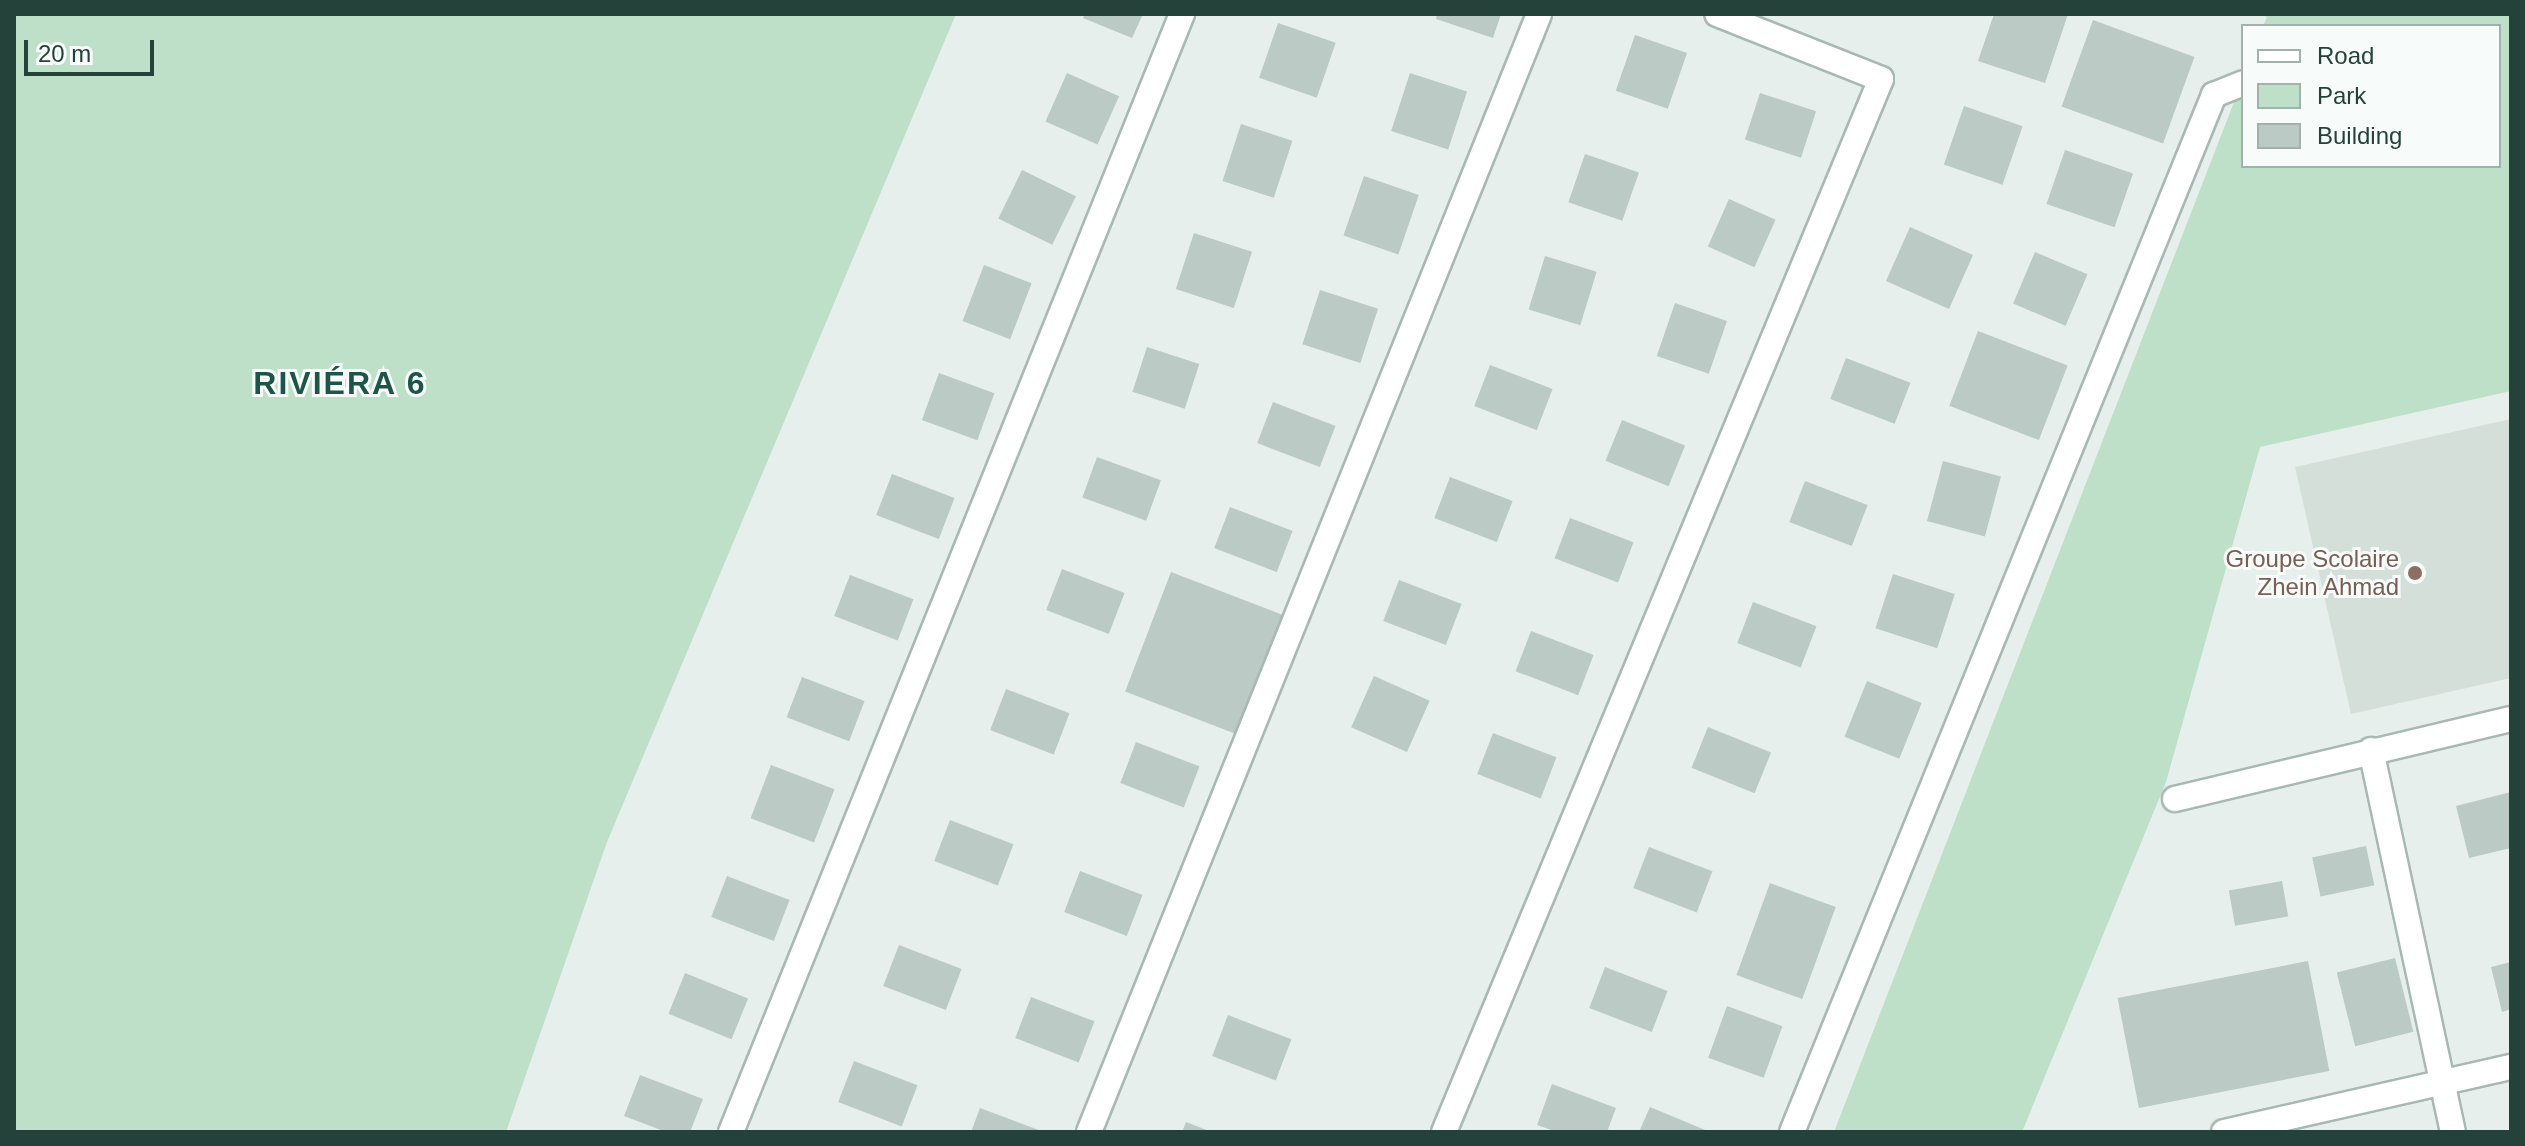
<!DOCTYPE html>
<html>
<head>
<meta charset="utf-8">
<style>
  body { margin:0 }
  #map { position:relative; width:2525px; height:1146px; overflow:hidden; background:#e6efeb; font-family:Arial,sans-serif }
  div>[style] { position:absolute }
  .built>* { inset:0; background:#d4dfda }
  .green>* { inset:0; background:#bfe0c8 }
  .building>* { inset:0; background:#bbcac4; transform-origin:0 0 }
  .roads { filter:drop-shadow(2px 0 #a8b8b2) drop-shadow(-2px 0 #a8b8b2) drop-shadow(0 2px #a8b8b2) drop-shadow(0 -2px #a8b8b2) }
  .minor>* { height:24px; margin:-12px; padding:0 12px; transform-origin:12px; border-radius:12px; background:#fff }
  .dots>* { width:22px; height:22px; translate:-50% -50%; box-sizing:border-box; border:4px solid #f7fbf9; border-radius:50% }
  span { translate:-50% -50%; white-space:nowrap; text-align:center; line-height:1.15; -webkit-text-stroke:6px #f7fbf9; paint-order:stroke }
  .education-label { font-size:24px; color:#785e54 }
  .right { translate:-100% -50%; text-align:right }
  .district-label { font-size:32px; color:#1f5548; font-weight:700; letter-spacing:2px }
  .frame { position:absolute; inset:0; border:16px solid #24423a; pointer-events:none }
  .legend { position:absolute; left:2241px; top:24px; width:260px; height:144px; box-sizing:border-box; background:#f7fbf9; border:2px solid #a3b1ad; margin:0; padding:10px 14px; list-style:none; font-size:24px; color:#24423a }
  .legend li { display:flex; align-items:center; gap:16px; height:40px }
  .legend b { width:40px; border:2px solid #a3b1ad }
  .scale { position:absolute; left:24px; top:40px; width:130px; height:36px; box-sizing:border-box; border:4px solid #24423a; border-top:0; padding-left:10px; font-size:24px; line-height:28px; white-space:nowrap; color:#24423a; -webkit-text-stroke:6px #f7fbf9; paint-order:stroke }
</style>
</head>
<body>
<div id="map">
  <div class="built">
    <i style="clip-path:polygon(2511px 419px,2511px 678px,2351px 714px,2295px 467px)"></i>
  </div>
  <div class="green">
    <i style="clip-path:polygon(14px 14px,956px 14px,607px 842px,506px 1132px,14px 1132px)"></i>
    <i style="clip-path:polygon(2261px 14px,2511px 14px,2511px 391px,2260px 447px,2166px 782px,2022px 1132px,1834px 1132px,2243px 79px,2243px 166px,2499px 166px,2499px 26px,2263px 26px,2267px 17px)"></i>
  </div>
  <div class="building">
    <i style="clip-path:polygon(1085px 14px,1143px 14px,1132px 38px,1083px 18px)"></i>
    <i style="clip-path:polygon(1437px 14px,1501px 14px,1493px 38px,1436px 19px)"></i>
    <i style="clip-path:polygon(1994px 14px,2068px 14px,2045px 83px,1978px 61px)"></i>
    <i style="left:2093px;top:20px;width:108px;height:92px;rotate:20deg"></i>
    <i style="left:1278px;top:23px;width:61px;height:58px;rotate:19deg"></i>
    <i style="left:1635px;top:35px;width:55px;height:59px;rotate:19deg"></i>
    <i style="left:1067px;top:73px;width:57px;height:53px;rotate:24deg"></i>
    <i style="left:1410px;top:73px;width:60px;height:61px;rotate:18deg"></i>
    <i style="left:1760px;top:93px;width:59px;height:49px;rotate:18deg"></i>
    <i style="left:1964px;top:106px;width:62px;height:62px;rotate:19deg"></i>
    <i style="left:1241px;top:124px;width:54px;height:60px;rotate:18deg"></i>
    <i style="left:2065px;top:150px;width:72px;height:57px;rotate:19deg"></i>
    <i style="left:1585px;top:154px;width:57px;height:51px;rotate:19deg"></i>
    <i style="left:1022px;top:170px;width:60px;height:54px;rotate:26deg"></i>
    <i style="left:1364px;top:176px;width:58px;height:63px;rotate:19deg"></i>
    <i style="left:1729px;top:199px;width:51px;height:52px;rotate:24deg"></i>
    <i style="left:1910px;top:227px;width:69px;height:59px;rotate:24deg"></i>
    <i style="left:1194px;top:233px;width:61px;height:59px;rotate:18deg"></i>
    <i style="left:2035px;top:252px;width:57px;height:56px;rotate:23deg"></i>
    <i style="left:1545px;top:256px;width:54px;height:56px;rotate:17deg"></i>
    <i style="left:984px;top:265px;width:51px;height:60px;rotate:21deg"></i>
    <i style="left:1320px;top:290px;width:61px;height:57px;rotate:18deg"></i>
    <i style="left:1675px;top:303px;width:55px;height:56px;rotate:19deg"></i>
    <i style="left:1978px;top:331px;width:96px;height:80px;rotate:21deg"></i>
    <i style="left:1147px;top:347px;width:55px;height:47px;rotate:18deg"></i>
    <i style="left:1846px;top:358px;width:69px;height:44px;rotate:21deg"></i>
    <i style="left:1490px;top:365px;width:67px;height:44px;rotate:21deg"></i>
    <i style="left:939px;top:373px;width:59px;height:50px;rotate:20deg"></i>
    <i style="left:1273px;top:402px;width:67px;height:44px;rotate:21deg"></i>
    <i style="left:1622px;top:420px;width:68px;height:44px;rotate:22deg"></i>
    <i style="left:1097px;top:457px;width:68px;height:43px;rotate:20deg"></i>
    <i style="left:1943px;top:461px;width:60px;height:62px;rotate:15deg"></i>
    <i style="left:892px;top:474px;width:67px;height:44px;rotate:21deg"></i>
    <i style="left:1450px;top:477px;width:67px;height:44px;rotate:21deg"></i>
    <i style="left:1805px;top:481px;width:67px;height:44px;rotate:21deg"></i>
    <i style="left:1230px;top:507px;width:67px;height:44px;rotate:21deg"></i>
    <i style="left:1570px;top:518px;width:68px;height:43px;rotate:21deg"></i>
    <i style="left:1062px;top:569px;width:67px;height:44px;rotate:21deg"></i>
    <i style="left:1171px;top:572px;width:123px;height:128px;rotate:21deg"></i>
    <i style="left:1893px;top:574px;width:65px;height:57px;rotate:18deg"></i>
    <i style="left:850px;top:575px;width:68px;height:44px;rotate:21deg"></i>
    <i style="left:1399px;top:580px;width:67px;height:44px;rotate:21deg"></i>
    <i style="left:1753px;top:602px;width:68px;height:44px;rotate:21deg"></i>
    <i style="left:1531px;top:631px;width:67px;height:43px;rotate:21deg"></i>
    <i style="left:1374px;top:676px;width:61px;height:56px;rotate:24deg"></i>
    <i style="left:802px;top:677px;width:67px;height:43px;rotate:21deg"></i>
    <i style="left:1867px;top:681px;width:59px;height:60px;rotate:22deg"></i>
    <i style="left:1006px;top:689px;width:68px;height:44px;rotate:21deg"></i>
    <i style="left:1708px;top:727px;width:68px;height:44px;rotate:22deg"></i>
    <i style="left:1493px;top:733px;width:68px;height:44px;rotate:21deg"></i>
    <i style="left:1136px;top:742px;width:68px;height:44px;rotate:21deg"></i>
    <i style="left:771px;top:765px;width:68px;height:57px;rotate:21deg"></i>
    <i style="clip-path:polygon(2511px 792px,2511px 848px,2469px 858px,2456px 806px)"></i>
    <i style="left:950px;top:820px;width:68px;height:44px;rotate:21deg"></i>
    <i style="left:2366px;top:846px;width:40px;height:55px;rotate:78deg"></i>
    <i style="left:1649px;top:847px;width:68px;height:44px;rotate:21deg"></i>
    <i style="left:1080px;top:871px;width:67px;height:44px;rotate:21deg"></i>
    <i style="left:727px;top:876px;width:67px;height:44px;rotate:21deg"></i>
    <i style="left:2282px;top:881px;width:36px;height:54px;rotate:80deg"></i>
    <i style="left:1770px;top:883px;width:70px;height:98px;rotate:20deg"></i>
    <i style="left:899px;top:945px;width:67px;height:44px;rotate:21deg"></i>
    <i style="left:2395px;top:958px;width:76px;height:60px;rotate:76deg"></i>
    <i style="left:2308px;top:961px;width:112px;height:194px;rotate:79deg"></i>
    <i style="clip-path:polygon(2511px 962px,2511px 1009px,2502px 1012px,2491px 967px)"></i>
    <i style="left:1605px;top:967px;width:67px;height:44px;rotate:21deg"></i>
    <i style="left:685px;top:973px;width:68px;height:44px;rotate:22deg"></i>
    <i style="left:1031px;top:997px;width:68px;height:44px;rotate:21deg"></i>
    <i style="left:1727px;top:1006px;width:59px;height:55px;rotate:20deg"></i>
    <i style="left:1228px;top:1015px;width:68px;height:44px;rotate:21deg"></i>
    <i style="left:854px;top:1061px;width:68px;height:44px;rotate:21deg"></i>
    <i style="clip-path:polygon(640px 1075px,703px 1099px,690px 1132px,666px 1132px,624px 1116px)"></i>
    <i style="clip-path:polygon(1552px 1084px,1616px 1108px,1607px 1132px,1557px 1132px,1537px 1125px)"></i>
    <i style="clip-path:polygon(1650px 1107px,1710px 1132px,1639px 1132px)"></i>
    <i style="clip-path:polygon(980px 1108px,1044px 1132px,971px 1132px)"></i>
    <i style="clip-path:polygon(1186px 1122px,1212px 1132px,1182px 1132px)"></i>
  </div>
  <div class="roads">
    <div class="minor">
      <i style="left:2371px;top:750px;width:391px;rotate:77.9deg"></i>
      <i style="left:2175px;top:799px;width:345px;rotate:-13.4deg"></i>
      <i style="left:731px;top:1132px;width:1206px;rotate:-68.03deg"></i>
      <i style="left:1089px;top:1132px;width:1205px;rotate:-68.07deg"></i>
      <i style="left:1444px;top:1132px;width:1140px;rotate:-67.46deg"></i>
      <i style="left:1881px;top:79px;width:176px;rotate:-158.4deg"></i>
      <i style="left:1792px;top:1132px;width:1120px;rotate:-67.86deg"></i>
      <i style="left:2214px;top:95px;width:31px;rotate:-22deg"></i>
      <i style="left:2224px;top:1132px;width:294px;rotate:-12.8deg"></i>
    </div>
  </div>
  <div class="dots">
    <i style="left:2415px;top:573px;background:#8d6e63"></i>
  </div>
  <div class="education-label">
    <span class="right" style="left:2399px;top:573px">Groupe Scolaire<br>Zhein Ahmad</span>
  </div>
  <div class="district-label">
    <span style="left:340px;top:383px">RIVIÉRA 6</span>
  </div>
  <div class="frame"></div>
  <ul class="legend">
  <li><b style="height:10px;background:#fff"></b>Road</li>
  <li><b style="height:22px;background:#bfe0c8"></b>Park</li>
  <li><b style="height:22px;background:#bbcac4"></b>Building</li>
  </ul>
  <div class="scale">20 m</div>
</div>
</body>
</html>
